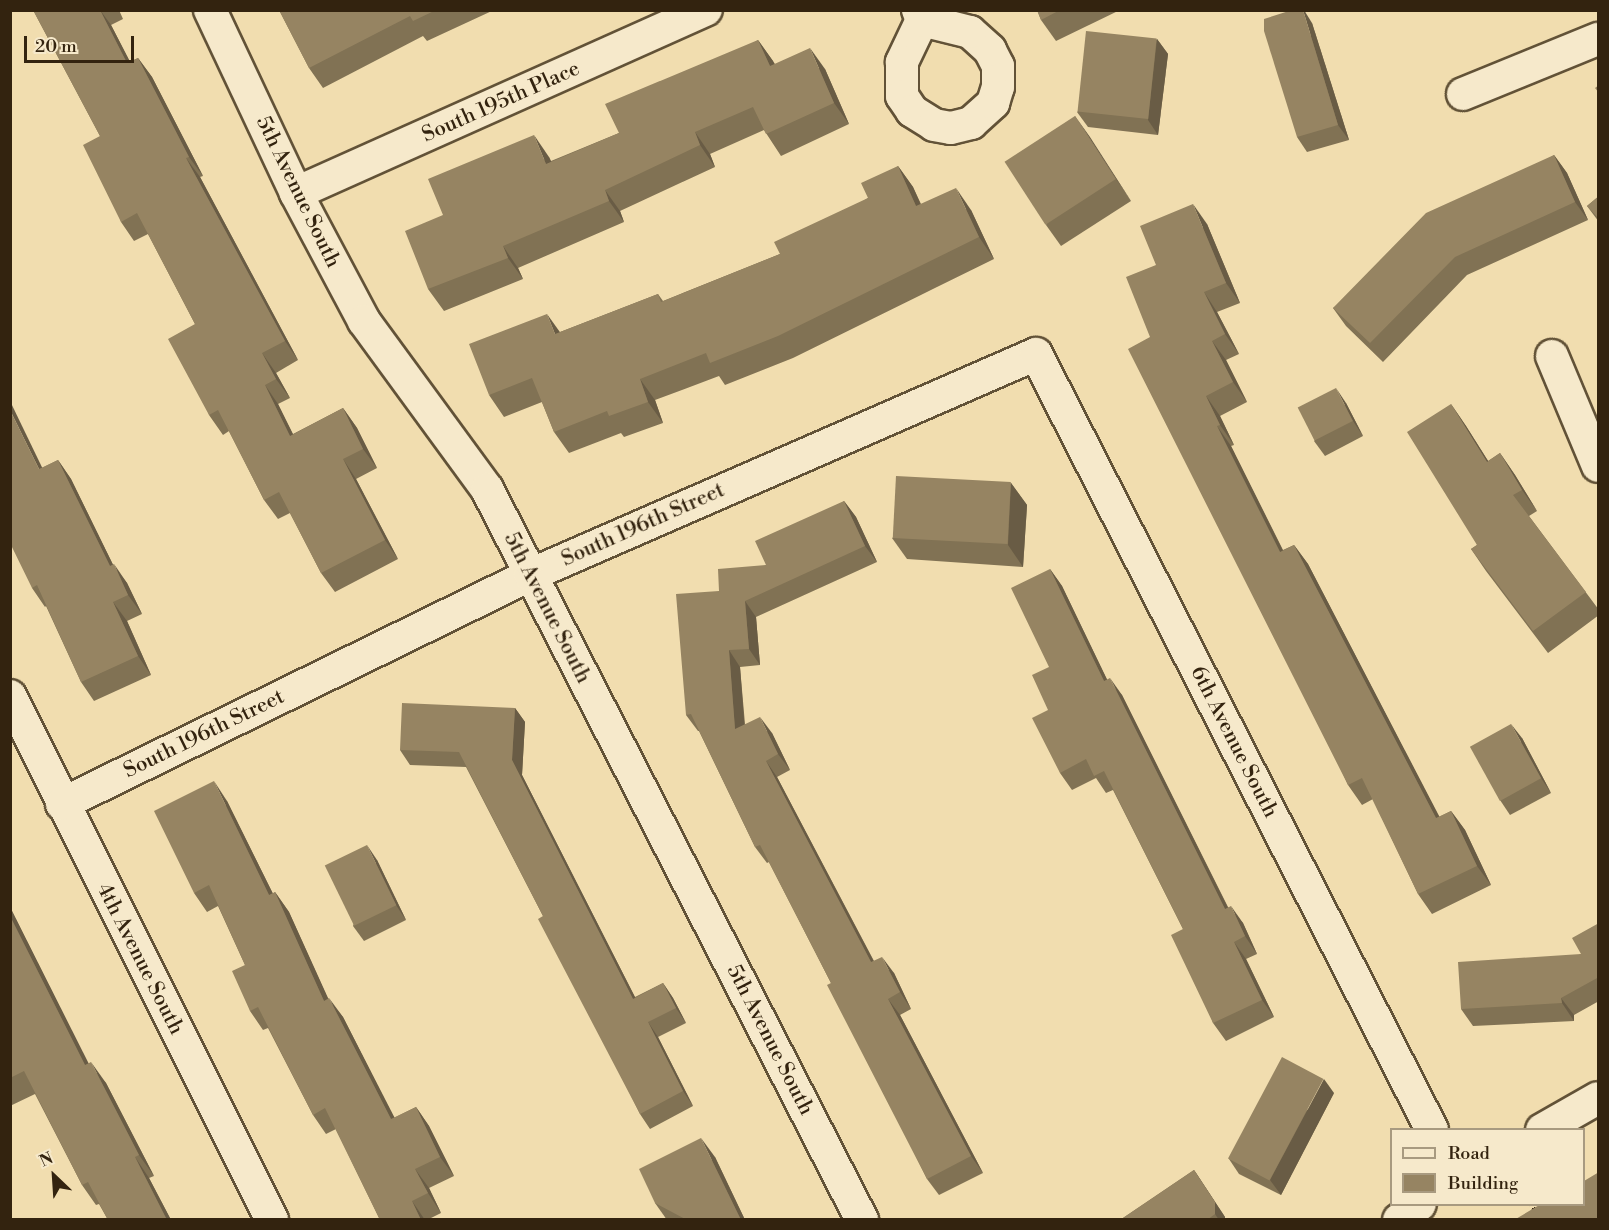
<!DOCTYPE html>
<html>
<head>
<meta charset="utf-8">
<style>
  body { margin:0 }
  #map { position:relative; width:1609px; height:1230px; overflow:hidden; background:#f1ddaf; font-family:"Libre Bodoni",serif }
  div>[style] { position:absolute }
  .path>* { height:4px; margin-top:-2px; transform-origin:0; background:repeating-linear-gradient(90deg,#33230f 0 1.5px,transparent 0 4.5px) }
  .roads { filter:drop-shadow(2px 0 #625237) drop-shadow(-2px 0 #625237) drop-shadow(0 2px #625237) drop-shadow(0 -2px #625237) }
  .street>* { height:32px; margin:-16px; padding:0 16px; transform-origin:16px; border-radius:16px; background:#f6e9cb }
  .wall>* { inset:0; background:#817254 }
  .shaded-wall>* { inset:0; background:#695c45 }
  .building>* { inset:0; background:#968462; transform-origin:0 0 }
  span { translate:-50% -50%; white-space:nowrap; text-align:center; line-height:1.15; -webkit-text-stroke:4.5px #f6e9cb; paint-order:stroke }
  .street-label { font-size:21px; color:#33230f }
  .frame { position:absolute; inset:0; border:12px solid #33230f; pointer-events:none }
  .legend { position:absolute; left:1390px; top:1128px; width:195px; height:78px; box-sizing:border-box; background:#f6e9cb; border:2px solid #a89a80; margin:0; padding:8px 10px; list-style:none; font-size:18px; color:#33230f }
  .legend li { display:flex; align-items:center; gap:12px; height:30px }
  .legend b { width:30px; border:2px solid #a89a80 }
  .north { position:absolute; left:24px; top:1146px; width:60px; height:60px; -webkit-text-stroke:4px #f6e9cb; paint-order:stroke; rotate:335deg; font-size:16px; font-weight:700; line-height:24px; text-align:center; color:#33230f }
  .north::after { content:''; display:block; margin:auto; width:21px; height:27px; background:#33230f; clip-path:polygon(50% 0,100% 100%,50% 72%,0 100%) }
  .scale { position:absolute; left:24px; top:36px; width:110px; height:27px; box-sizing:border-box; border:3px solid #33230f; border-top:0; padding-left:8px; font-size:18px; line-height:21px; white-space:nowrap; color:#33230f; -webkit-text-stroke:4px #f6e9cb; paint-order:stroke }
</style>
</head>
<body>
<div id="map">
  <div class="path">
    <i style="left:1531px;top:1204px;width:18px;rotate:61deg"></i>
  </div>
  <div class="roads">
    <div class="street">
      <i style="left:210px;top:10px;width:202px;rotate:64.8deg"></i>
      <i style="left:296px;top:193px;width:145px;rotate:62deg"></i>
      <i style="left:364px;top:321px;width:208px;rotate:53.8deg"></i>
      <i style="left:487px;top:489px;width:822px;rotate:62.84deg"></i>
      <i style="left:918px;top:10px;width:11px;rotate:68deg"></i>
      <i style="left:922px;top:20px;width:47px;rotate:115.5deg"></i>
      <i style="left:902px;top:62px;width:34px;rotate:90deg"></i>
      <i style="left:902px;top:96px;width:18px;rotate:56deg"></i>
      <i style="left:912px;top:111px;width:26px;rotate:32deg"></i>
      <i style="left:934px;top:125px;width:17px;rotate:10deg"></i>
      <i style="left:951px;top:128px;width:21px;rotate:-14deg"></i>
      <i style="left:971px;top:123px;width:30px;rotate:-42deg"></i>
      <i style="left:993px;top:103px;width:17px;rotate:-73deg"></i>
      <i style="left:998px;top:87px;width:21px;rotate:-90deg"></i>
      <i style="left:998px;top:66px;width:18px;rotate:-117deg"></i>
      <i style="left:990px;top:50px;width:27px;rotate:-138deg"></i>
      <i style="left:970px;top:32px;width:49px;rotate:-166deg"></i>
      <i style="left:1463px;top:94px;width:146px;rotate:-22.2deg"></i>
      <i style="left:296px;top:193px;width:449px;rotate:-24.1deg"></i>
      <i style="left:1552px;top:356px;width:119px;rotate:67.3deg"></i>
      <i style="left:10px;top:696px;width:586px;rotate:63.43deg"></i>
      <i style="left:62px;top:804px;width:521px;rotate:-26.07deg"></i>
      <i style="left:530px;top:575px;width:552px;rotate:-23.59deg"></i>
      <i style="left:1036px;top:354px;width:871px;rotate:62.96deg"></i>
      <i style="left:1542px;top:1130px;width:64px;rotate:-29.7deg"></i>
      <i style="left:1399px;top:1220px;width:26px;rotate:-37deg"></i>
    </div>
  </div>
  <div class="wall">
    <i style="clip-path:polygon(33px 10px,119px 10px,123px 19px,111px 25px,130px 62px,138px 58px,152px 77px,203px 176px,200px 177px,298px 360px,276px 373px,290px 398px,278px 404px,293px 434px,343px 408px,357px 428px,377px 468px,356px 479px,398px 559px,335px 592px,321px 573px,290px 513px,278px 519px,264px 500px,229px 431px,223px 435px,209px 415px,195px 324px,148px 234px,134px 241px,121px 222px,100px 136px)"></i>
    <i style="clip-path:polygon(279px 10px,494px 10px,427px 41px,423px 36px,323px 88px,309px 68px)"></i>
    <i style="clip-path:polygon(1037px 10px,1120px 10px,1056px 41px,1041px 20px)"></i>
    <i style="clip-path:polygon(1312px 23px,1349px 140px,1307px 152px,1297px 137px)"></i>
    <i style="clip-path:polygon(1157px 39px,1168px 54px,1158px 135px,1088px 127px,1077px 112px)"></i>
    <i style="clip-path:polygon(758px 40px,775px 64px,825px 69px,849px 124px,781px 156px,764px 130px,710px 154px,715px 167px,620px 211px,624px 222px,518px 268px,523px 279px,444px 311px,428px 289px,443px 215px,549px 157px,551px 161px,619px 133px)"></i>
    <i style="clip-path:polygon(1075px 116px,1131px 201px,1061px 246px,1046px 225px)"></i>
    <i style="clip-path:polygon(1554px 155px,1567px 173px,1588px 220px,1467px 275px,1383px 362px,1346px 326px,1333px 308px)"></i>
    <i style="clip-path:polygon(898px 166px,913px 187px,921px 204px,971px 210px,994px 259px,793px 358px,725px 385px,719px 376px,655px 400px,663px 423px,624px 437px,621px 433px,569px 453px,554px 432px,542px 402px,504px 417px,489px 395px,560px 332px,658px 294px,663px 301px,780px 254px,868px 198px)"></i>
    <i style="clip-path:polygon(1599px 196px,1599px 222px,1587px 206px)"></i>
    <i style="clip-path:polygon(1207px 224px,1240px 303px,1217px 312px,1239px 354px,1226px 360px,1247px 402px,1220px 416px,1234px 445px,1231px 446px,1283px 550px,1294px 545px,1308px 564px,1439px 817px,1451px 811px,1465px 830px,1491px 885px,1432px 914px,1418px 894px,1373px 799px,1362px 805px,1348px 785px,1150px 337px,1156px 265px)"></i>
    <i style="clip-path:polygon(1346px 403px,1363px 436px,1325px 456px,1314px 441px)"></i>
    <i style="clip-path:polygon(1451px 404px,1466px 426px,1488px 461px,1500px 453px,1515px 475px,1537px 511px,1529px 516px,1599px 610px,1599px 615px,1548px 653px,1486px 571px,1471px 549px,1477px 545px)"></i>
    <i style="clip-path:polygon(58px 460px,71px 479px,113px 565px,127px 583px,142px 614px,127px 621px,151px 675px,94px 701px,81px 682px,46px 606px,45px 607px,32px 588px,42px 468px)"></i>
    <i style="clip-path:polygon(1011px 483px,1027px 505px,1023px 567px,907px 559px,892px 538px)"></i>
    <i style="clip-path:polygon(844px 501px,856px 517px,877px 562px,756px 617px,760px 665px,740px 667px,745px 724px,772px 733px,790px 770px,777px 777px,874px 961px,894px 973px,911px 1009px,900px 1015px,983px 1173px,939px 1195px,927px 1179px,831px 983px,769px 862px,767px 863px,755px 847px,699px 731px,698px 731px,686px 715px,719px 591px,766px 565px)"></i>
    <i style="clip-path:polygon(1050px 569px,1062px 586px,1107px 680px,1122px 695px,1228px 907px,1243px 923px,1257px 954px,1246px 959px,1274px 1017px,1226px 1041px,1213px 1023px,1183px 929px,1113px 790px,1106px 793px,1096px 778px,1072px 790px,1060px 773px,1049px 667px)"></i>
    <i style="clip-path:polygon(515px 708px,525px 722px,522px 775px,635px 997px,663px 983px,673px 998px,686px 1023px,658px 1037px,693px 1106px,650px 1129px,640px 1114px,543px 916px,466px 767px,410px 765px,400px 750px)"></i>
    <i style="clip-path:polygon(1522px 738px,1551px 793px,1510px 815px,1500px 800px)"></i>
    <i style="clip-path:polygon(227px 801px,273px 894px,275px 892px,289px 912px,328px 999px,343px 1017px,394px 1118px,416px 1107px,429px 1126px,454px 1176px,429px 1188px,441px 1213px,427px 1220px,380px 1220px,336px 1129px,326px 1134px,313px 1115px,268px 1028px,263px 1030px,250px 1011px,245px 965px,218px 906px,207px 912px,194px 893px)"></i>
    <i style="clip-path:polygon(377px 860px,406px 920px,364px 941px,353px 926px)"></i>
    <i style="clip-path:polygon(10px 907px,88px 1064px,106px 1083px,154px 1176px,149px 1178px,171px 1220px,108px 1220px,99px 1204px,96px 1205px,82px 1185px,35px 1094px,10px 1106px)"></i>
    <i style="clip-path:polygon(1599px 923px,1599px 1001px,1574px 1015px,1574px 1021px,1473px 1026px,1461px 1009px,1581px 954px)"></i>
    <i style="clip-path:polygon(1334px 1093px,1281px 1195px,1239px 1174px,1229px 1159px)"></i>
    <i style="clip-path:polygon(715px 1157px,745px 1220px,667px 1220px,655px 1203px)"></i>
    <i style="clip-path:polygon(1194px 1170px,1225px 1217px,1225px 1220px,1120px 1220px)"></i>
  </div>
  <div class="shaded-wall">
    <i style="clip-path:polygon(100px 10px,111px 25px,141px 83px,127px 63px)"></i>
    <i style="clip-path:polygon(1303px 10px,1304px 10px,1312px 23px,1349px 140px,1338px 125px)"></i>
    <i style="clip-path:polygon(1157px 39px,1168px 54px,1158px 135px,1148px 120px)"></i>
    <i style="clip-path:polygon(758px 40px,773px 61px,785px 88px,770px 66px)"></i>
    <i style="clip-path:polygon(810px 48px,825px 69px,849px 124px,834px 103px)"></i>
    <i style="clip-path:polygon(138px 58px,152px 77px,203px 176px,189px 157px)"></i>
    <i style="clip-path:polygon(1075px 116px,1090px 137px,1131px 201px,1116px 179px)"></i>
    <i style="clip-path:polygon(695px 132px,710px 154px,715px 167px,700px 145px)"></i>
    <i style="clip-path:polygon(534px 135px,549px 157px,561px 185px,546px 164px)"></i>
    <i style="clip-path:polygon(1554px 155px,1567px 173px,1588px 220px,1575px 202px)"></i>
    <i style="clip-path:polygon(186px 158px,200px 177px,298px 360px,285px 341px)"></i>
    <i style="clip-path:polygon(898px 166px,913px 187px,931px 228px,916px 206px)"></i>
    <i style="clip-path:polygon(956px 188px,971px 210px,994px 259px,979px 237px)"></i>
    <i style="clip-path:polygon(605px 190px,620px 211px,624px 222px,609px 201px)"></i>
    <i style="clip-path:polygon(1193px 204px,1207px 224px,1240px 303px,1226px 283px)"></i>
    <i style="clip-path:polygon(503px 246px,518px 268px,523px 279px,508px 258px)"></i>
    <i style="clip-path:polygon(1204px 292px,1217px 312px,1239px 354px,1225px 334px)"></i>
    <i style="clip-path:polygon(547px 314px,562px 335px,555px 334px)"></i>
    <i style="clip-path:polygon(1212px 341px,1226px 360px,1247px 402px,1233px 382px)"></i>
    <i style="clip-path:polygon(262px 353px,276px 373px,290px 398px,276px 379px)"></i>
    <i style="clip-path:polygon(640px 379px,655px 400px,663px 423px,648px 402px)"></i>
    <i style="clip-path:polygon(265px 385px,278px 404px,303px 455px,290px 436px)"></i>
    <i style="clip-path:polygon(1336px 388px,1346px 403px,1363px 436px,1353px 421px)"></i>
    <i style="clip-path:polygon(1206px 396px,1220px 416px,1234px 445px,1220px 425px)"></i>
    <i style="clip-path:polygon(10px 401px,52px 488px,39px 469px,10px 410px)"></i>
    <i style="clip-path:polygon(1451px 404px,1466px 426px,1502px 483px,1487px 462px)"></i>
    <i style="clip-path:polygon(343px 408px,357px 428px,377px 468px,363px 449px)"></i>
    <i style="clip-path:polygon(1217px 426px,1231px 446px,1293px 571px,1280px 552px)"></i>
    <i style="clip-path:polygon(1500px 453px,1515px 475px,1537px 511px,1522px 490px)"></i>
    <i style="clip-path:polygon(343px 459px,356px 479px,398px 559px,385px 540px)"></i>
    <i style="clip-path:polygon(58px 460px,71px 479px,123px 585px,110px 566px)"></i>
    <i style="clip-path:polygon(1011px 483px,1027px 505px,1023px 567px,1008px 545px)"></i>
    <i style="clip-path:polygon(844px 501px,856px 517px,877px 562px,865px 546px)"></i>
    <i style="clip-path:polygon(1294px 545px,1308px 564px,1450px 837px,1436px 818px)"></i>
    <i style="clip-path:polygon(114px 564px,127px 583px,142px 614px,128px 595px)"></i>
    <i style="clip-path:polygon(1050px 569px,1062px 586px,1116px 698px,1104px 681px)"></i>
    <i style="clip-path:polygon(745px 601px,756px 617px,760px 665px,749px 649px)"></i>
    <i style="clip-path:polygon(113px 602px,127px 621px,151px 675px,138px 656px)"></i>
    <i style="clip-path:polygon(729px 650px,740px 667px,746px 746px,735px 729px)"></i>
    <i style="clip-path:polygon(1110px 678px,1122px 695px,1237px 926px,1225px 909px)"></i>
    <i style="clip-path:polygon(515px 708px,525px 722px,522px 775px,643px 1013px,633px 999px,512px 760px)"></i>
    <i style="clip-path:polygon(760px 717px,772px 733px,790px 770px,778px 754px)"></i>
    <i style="clip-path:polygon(1511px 724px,1522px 738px,1551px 793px,1541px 778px)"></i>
    <i style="clip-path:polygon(766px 761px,777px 777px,883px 979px,871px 962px)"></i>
    <i style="clip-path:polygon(214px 781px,227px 801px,283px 914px,269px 895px)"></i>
    <i style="clip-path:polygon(1451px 811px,1465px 830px,1491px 885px,1477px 866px)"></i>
    <i style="clip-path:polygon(367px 845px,377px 860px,406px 920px,396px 905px)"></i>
    <i style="clip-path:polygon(275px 892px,289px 912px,338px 1020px,324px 1001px)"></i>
    <i style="clip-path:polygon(1231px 906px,1243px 923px,1257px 954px,1245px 936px)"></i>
    <i style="clip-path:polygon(10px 907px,100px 1086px,85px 1065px,10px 916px)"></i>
    <i style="clip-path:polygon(1234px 942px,1246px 959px,1274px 1017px,1262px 1000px)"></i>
    <i style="clip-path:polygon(882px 957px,894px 973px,911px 1009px,900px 992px)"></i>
    <i style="clip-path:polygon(663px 983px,673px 998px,686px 1023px,676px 1008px)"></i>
    <i style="clip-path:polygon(329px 998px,343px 1017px,405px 1138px,391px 1119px)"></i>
    <i style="clip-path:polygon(1561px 998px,1574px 1015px,1574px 1021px,1562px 1003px)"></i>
    <i style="clip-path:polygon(888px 999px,900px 1015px,983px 1173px,971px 1156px)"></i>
    <i style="clip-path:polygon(648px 1022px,658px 1037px,693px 1106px,683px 1091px)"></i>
    <i style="clip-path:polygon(91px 1062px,106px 1083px,154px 1176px,139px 1155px)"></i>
    <i style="clip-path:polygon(1324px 1079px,1334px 1093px,1281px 1195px,1270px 1180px)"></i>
    <i style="clip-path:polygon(416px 1107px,429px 1126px,454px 1176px,440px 1157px)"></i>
    <i style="clip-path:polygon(701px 1138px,715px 1157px,745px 1220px,741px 1220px)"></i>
    <i style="clip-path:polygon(135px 1157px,149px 1178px,171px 1220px,167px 1220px)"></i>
    <i style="clip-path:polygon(415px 1169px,429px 1188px,441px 1213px,428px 1193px)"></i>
    <i style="clip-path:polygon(1194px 1170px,1225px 1217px,1225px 1220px,1219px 1220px,1215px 1214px)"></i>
    <i style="clip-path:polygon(412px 1201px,425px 1220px,421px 1220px)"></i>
  </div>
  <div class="building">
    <i style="clip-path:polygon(33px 10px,100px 10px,127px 63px,138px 58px,189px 157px,186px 158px,285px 341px,262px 353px,276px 379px,265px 385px,290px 436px,343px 408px,363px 449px,343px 459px,385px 540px,321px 573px,279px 492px,264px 500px,218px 410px,209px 415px,168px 339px,195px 324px,137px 213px,121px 222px,83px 145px,100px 136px)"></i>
    <i style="clip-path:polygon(279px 10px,436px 10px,413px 21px,410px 16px,309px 68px)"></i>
    <i style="clip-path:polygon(1037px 10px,1060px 10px,1041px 20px)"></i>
    <i style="clip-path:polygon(1292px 10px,1303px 10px,1338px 125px,1297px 137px,1264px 31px,1264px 19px)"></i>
    <i style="left:1086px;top:31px;width:71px;height:81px;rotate:6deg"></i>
    <i style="clip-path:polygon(758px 40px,770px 66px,810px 48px,834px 103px,766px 134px,753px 107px,695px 132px,700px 145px,605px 190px,609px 201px,503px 246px,508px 258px,428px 289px,405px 231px,443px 215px,428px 179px,534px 135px,546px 164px,619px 133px,605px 104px)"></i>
    <i style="clip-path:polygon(1599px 85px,1599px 93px,1595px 88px)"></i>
    <i style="left:1075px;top:116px;width:75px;height:84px;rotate:57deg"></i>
    <i style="clip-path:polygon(1554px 155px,1575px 202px,1455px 257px,1370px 343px,1333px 308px,1426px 213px)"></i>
    <i style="clip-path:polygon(898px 166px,916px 206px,956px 188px,979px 237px,778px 336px,710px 363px,706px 353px,640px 379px,648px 402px,609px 416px,607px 411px,554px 432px,532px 378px,489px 395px,469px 344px,547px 314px,555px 334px,658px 294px,661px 302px,780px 254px,774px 242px,868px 198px,861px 183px)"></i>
    <i style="clip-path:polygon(1599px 196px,1599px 219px,1587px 206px)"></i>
    <i style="clip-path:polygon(1193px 204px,1226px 283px,1204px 292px,1225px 334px,1212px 341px,1233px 382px,1206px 396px,1220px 425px,1217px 426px,1280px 552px,1294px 545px,1436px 818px,1451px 811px,1477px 866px,1418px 894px,1362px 778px,1348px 785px,1128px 349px,1150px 337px,1126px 277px,1156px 265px,1140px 226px)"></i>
    <i style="left:1336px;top:388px;width:37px;height:43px;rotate:63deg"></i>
    <i style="clip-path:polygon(1451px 404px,1487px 462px,1500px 453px,1522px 490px,1513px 495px,1586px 592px,1533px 631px,1471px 549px,1477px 545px,1407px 432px)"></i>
    <i style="clip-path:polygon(10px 410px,39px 469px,58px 460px,110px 566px,114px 564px,128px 595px,113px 602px,138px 656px,81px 682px,37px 585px,32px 588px,10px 543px)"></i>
    <i style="left:896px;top:476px;width:115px;height:62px;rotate:3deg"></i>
    <i style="clip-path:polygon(844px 501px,865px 546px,745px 601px,749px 649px,729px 650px,735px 729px,760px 717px,778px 754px,766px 761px,871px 962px,882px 957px,900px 992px,888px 999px,971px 1156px,927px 1179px,827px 985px,831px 983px,760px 845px,755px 847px,691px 714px,686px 715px,676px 594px,719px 591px,718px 569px,766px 565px,755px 541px)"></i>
    <i style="clip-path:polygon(1050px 569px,1104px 681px,1110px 678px,1225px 909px,1231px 906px,1245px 936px,1234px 942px,1262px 1000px,1213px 1023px,1171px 935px,1183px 929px,1104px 771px,1094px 776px,1086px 759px,1060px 773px,1032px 718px,1048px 710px,1032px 675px,1049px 667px,1011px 588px)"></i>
    <i style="clip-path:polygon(402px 703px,515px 708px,512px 760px,633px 999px,663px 983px,676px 1008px,648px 1022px,683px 1091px,640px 1114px,538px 919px,543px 916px,459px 752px,400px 750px)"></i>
    <i style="left:1511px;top:724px;width:62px;height:47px;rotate:61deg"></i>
    <i style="clip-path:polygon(214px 781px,269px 895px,275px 892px,324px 1001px,329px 998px,391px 1119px,416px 1107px,440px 1157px,415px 1169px,428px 1193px,412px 1201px,421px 1220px,380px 1220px,325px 1108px,313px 1115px,258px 1007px,250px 1011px,232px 971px,245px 965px,209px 885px,194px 893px,154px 811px)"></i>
    <i style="left:367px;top:845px;width:67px;height:47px;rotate:64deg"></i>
    <i style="clip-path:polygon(10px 916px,85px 1065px,91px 1062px,139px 1155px,135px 1157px,167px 1220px,108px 1220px,88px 1182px,82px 1185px,24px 1071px,10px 1078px)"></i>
    <i style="clip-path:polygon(1599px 923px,1599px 977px,1561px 998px,1562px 1003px,1461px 1009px,1458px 962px,1581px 954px,1572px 938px)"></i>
    <i style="left:1282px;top:1057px;width:47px;height:115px;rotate:28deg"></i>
    <i style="clip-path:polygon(701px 1138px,741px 1220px,687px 1220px,655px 1203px,639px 1169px)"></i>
    <i style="clip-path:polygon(1194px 1170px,1215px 1202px,1215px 1214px,1207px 1220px,1120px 1220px)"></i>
    <i style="clip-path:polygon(1599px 1172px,1599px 1220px,1514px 1220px,1541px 1204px,1584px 1204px,1584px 1181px)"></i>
  </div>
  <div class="street-label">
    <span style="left:501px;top:102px;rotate:-24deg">South 195th Place</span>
    <span style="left:298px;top:192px;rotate:64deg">5th Avenue South</span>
    <span style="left:643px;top:525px;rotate:-24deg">South 196th Street</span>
    <span style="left:547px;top:608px;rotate:63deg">5th Avenue South</span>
    <span style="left:204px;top:734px;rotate:-26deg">South 196th Street</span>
    <span style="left:1234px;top:742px;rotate:63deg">6th Avenue South</span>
    <span style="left:140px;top:959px;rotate:63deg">4th Avenue South</span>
    <span style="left:770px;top:1040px;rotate:63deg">5th Avenue South</span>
  </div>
  <div class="frame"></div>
  <ul class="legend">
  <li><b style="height:8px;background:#f6e9cb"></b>Road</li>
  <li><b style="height:16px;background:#968462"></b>Building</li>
  </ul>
  <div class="north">N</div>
  <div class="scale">20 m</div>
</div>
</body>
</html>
